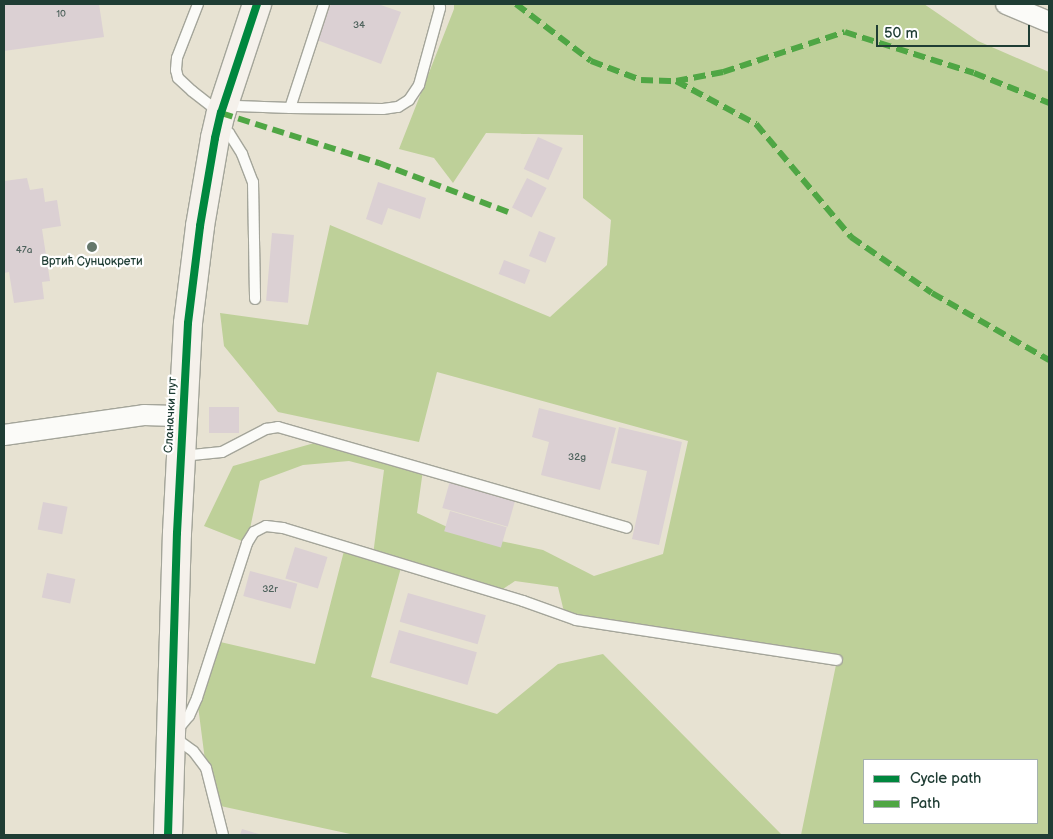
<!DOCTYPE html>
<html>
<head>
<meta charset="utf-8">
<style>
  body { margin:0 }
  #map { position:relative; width:1053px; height:839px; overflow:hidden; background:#e7e2d2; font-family:"Balsamiq Sans",sans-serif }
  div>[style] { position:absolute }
  .green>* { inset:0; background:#bed099 }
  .building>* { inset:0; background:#dbd0d3; transform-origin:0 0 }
  .roads { filter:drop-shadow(1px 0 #a4a59a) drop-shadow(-1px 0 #a4a59a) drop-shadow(0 1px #a4a59a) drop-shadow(0 -1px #a4a59a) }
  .lane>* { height:10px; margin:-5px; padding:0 5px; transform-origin:5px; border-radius:5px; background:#fbfbf8 }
  .street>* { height:20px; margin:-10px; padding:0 10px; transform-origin:10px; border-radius:10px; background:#fbfbf8 }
  .secondary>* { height:28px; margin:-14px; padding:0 14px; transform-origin:14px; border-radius:14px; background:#f5f1eb }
  .quiet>* { height:6px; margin-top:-3px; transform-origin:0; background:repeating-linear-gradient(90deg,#4fa644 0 12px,transparent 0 18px) }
  .cycleway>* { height:8px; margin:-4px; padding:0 4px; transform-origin:4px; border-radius:4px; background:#00873e }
  .dots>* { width:14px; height:14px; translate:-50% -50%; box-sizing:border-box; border:2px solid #fff; border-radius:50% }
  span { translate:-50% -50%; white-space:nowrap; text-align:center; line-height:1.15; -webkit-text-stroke:4.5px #fff; paint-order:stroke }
  .number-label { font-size:10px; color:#4e625c }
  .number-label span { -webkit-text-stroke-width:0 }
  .poi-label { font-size:12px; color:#1f3d34 }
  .street-label { font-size:12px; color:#1f3d34 }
  .frame { position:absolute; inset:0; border:5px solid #1f3d34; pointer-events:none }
  .legend { position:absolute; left:863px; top:759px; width:175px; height:65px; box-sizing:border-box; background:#fff; border:1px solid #a5b1ae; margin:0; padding:6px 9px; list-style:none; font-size:15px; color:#1f3d34 }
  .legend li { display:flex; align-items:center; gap:10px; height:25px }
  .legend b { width:25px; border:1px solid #a5b1ae }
  .scale { position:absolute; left:876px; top:25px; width:154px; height:22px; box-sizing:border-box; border:2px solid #1f3d34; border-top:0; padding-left:6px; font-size:15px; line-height:18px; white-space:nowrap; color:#1f3d34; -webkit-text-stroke:4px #fff; paint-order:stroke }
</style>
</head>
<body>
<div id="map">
  <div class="green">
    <i style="clip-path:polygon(evenodd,454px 4px,924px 4px,978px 41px,1049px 72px,1049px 835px,801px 835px,837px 660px,565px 616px,558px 587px,515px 581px,497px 593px,402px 564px,371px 677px,497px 714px,558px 664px,603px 654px,782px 835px,355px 835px,216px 805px,206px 768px,197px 698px,216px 641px,315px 664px,345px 547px,373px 555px,384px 470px,349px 461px,303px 465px,260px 481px,247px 543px,204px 526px,233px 466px,325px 440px,423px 470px,417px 513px,458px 532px,543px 550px,594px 576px,663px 554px,688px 441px,437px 372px,419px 442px,278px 412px,224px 346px,220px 313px,308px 325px,330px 225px,550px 317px,607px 265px,611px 220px,583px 198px,583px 135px,486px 133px,453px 183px,434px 158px,399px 149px,454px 9px,454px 4px,864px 760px,1037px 760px,1037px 823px,864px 823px,864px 760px)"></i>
  </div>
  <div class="building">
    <i style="clip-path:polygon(4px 4px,99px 4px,104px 37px,4px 51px)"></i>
    <i style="clip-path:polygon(331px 4px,378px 4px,401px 12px,381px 64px,317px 40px)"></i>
    <i style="left:538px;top:137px;width:27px;height:35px;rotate:24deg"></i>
    <i style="clip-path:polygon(27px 178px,30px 190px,43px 188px,45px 202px,57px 200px,61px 226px,42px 229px,50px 281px,42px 282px,44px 299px,14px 303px,9px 272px,4px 273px,4px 181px)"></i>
    <i style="left:527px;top:178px;width:22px;height:33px;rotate:27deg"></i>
    <i style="clip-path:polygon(378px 182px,426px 198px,420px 219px,388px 208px,382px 225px,366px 219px)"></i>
    <i style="left:539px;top:231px;width:18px;height:27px;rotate:22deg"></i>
    <i style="left:272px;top:233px;width:22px;height:68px;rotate:5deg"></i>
    <i style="left:504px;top:260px;width:28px;height:15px;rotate:21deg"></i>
    <i style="left:209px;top:407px;width:30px;height:26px"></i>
    <i style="clip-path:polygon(539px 408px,616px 428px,600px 490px,541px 475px,549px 442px,532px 437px)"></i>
    <i style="clip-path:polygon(619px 427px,682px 442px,659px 545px,632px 539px,647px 471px,611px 463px)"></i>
    <i style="left:450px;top:481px;width:68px;height:28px;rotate:16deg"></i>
    <i style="left:43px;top:502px;width:25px;height:28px;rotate:11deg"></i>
    <i style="left:450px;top:511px;width:59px;height:21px;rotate:16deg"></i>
    <i style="left:295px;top:547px;width:34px;height:33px;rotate:17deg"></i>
    <i style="left:250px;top:571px;width:49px;height:26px;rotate:15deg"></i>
    <i style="left:47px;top:573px;width:29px;height:25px;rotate:12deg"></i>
    <i style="left:408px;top:593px;width:81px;height:30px;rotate:16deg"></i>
    <i style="left:399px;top:630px;width:81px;height:34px;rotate:16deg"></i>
    <i style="clip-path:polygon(242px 829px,262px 835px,240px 835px)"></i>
  </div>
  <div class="roads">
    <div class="lane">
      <i style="left:198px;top:4px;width:58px;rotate:111.3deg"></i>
      <i style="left:177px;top:58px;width:12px;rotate:95deg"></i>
      <i style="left:176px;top:70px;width:8px;rotate:76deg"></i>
      <i style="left:178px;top:78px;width:19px;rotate:43deg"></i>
      <i style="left:192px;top:91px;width:36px;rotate:38deg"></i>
      <i style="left:225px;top:102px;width:13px;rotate:18deg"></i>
      <i style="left:237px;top:106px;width:53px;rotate:2.2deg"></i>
      <i style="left:290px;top:108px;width:93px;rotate:0.6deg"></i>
      <i style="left:383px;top:109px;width:15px;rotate:-8deg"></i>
      <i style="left:398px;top:107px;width:13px;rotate:-32deg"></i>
      <i style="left:409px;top:100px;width:18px;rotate:-56deg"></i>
      <i style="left:419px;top:85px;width:80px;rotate:-74.7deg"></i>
      <i style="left:440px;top:8px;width:4px;rotate:-104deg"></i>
      <i style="left:290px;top:108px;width:109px;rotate:-71.9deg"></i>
      <i style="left:221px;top:128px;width:9px;rotate:32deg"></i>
      <i style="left:229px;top:133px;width:25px;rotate:58deg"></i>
      <i style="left:242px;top:154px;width:30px;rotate:69deg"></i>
      <i style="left:253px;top:182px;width:117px;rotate:89deg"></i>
      <i style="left:182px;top:456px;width:40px;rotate:-5.7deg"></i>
      <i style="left:222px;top:452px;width:50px;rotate:-27.6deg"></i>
      <i style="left:266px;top:429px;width:12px;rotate:-9deg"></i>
      <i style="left:278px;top:427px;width:363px;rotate:16.1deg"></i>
      <i style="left:223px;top:835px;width:69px;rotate:-104.2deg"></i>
      <i style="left:206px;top:768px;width:21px;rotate:-127deg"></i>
      <i style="left:193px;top:751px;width:26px;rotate:-144deg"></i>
      <i style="left:172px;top:736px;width:26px;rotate:-50deg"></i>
      <i style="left:189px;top:716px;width:20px;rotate:-66deg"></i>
      <i style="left:197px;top:698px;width:163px;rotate:-72.1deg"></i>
      <i style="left:247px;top:543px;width:13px;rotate:-58deg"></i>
      <i style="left:254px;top:532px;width:13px;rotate:-27deg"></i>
      <i style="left:266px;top:526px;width:17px;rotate:7deg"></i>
      <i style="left:283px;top:528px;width:251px;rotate:16.9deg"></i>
      <i style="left:523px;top:601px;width:56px;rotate:19.7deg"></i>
      <i style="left:576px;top:620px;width:264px;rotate:8.7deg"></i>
    </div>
    <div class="street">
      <i style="left:1006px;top:4px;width:47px;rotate:22.7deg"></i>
      <i style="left:4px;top:435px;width:141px;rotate:-8.1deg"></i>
      <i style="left:144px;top:415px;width:38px;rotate:2deg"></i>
    </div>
    <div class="secondary">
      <i style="left:168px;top:835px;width:302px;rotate:-88.3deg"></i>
      <i style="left:177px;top:533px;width:210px;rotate:-87deg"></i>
      <i style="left:188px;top:323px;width:98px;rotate:-82.9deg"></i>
      <i style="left:200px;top:226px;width:89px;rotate:-80.3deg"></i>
      <i style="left:215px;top:138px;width:26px;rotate:-77deg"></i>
      <i style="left:221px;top:113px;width:115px;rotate:-71.7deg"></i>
    </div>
  </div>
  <div class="quiet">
    <i style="left:516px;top:4px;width:94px;rotate:37.2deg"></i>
    <i style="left:591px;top:61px;width:53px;rotate:20.8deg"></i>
    <i style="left:641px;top:80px;width:35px;rotate:2deg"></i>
    <i style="left:676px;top:81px;width:48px;rotate:-10.8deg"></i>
    <i style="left:723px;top:72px;width:128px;rotate:-18.2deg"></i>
    <i style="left:845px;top:32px;width:135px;rotate:17.6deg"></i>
    <i style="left:974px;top:73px;width:81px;rotate:21.8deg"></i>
    <i style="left:676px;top:81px;width:91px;rotate:28.3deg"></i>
    <i style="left:756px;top:124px;width:148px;rotate:49.9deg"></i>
    <i style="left:851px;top:237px;width:98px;rotate:34.7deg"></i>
    <i style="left:932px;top:293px;width:135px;rotate:29.8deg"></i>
    <i style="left:221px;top:113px;width:166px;rotate:17.6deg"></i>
    <i style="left:379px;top:163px;width:143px;rotate:20.8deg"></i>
  </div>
  <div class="cycleway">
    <i style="left:168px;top:835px;width:302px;rotate:-88.3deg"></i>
    <i style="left:177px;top:533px;width:210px;rotate:-87deg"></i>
    <i style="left:188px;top:323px;width:98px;rotate:-82.9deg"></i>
    <i style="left:200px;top:226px;width:89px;rotate:-80.3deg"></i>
    <i style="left:215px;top:138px;width:26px;rotate:-77deg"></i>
    <i style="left:221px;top:113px;width:115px;rotate:-71.7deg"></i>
  </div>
  <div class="dots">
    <i style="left:92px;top:247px;background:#65776b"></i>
  </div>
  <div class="number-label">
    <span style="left:61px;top:15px">10</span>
    <span style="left:359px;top:26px">34</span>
    <span style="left:24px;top:251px">47a</span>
    <span style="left:577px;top:458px">32g</span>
    <span style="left:270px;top:590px">32r</span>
  </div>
  <div class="poi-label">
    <span style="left:92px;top:262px">Вртић Сунцокрети</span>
  </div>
  <div class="street-label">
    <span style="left:171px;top:415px;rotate:-87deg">Сланачки пут</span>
  </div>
  <div class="frame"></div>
  <ul class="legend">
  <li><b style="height:6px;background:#00873e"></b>Cycle path</li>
  <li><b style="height:6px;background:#4fa644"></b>Path</li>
  </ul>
  <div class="scale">50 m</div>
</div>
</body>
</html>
